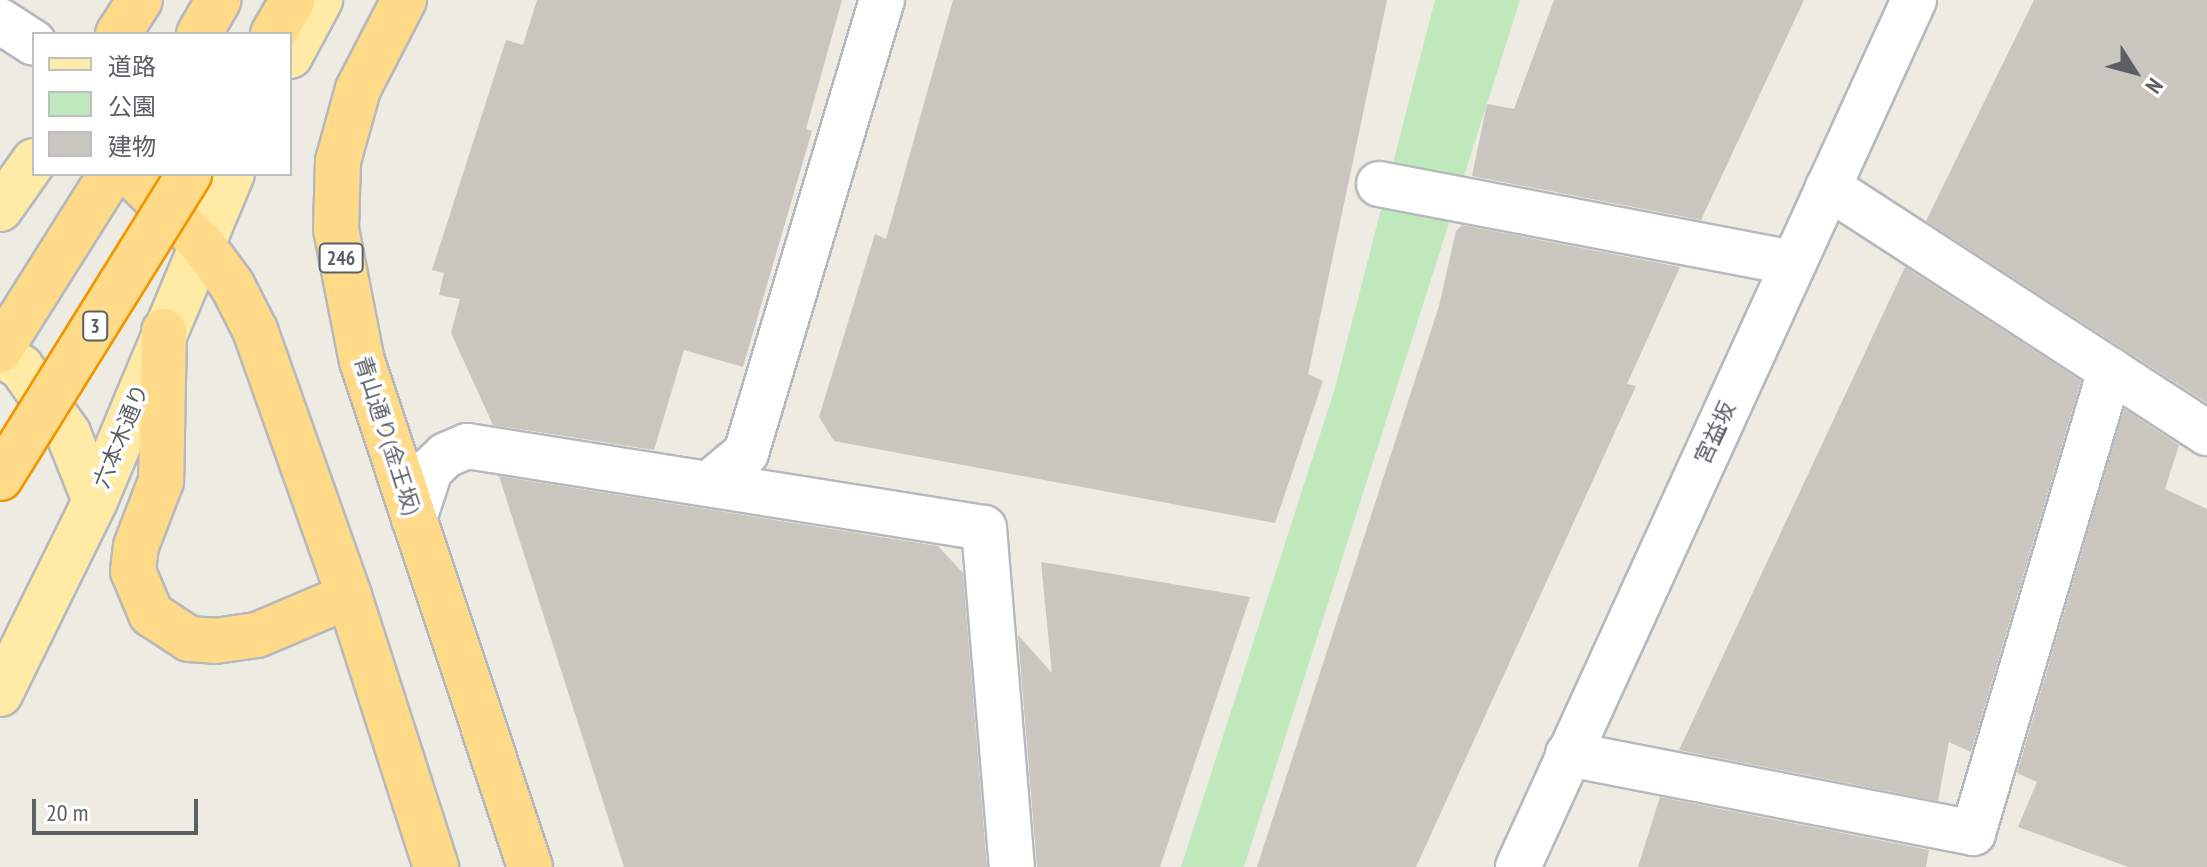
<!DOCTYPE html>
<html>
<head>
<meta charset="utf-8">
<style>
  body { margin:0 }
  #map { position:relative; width:2207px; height:867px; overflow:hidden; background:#eeebe2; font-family:"PT Sans Narrow","Noto Sans JP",sans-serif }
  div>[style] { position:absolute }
  .green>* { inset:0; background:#bfe8bc }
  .building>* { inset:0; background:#c9c5bf }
  .roads { filter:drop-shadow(2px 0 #b5b9bd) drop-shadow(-2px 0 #b5b9bd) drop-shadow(0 2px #b5b9bd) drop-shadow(0 -2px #b5b9bd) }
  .minor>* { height:44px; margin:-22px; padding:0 22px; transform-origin:22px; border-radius:22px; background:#fff }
  .major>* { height:44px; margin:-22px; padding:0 22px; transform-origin:22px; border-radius:22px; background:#ffeba6 }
  .highway>* { height:44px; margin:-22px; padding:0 22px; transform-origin:22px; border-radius:22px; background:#ffda88 }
  .bridges { filter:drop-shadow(2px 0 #f09700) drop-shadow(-2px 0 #f09700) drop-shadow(0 2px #f09700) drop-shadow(0 -2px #f09700) }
  .highway-bridge>* { height:44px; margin:-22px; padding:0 22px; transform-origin:22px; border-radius:22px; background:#ffda88 }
  span { translate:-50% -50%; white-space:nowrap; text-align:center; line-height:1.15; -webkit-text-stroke:7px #fff; paint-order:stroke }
  .shield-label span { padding:2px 6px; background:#fff; border:2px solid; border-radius:6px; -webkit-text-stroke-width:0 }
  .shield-label { font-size:20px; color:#5a5f64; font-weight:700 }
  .street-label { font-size:22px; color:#5a5f64 }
  .legend { position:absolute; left:32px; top:32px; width:260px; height:144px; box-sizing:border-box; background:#fff; border:2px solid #bdbfc1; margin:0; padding:10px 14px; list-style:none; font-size:24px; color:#5a5f64 }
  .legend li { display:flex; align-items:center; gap:16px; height:40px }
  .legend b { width:40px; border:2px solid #bdbfc1 }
  .north { position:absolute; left:2095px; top:32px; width:80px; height:80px; -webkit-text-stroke:6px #fff; paint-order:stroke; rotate:126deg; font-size:22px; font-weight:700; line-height:32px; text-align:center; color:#5a5f64 }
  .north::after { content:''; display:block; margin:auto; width:28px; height:36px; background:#5a5f64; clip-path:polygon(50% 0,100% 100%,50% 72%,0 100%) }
  .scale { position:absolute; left:32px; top:799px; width:166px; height:36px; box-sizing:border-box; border:4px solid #5a5f64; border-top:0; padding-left:10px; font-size:24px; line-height:28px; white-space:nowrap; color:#5a5f64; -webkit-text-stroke:6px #fff; paint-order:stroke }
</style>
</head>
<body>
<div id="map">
  <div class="green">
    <i style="clip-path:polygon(1435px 0,1520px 0,1244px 867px,1181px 867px,1335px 388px)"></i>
  </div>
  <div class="building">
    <i style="clip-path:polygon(537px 0,842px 0,806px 129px,812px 131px,743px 367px,684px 350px,654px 450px,493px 425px,451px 333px,460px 299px,439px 295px,444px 273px,432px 270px,506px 40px,523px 45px)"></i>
    <i style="clip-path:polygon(953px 0,1387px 0,1308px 374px,1323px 381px,1275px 523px,834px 441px,819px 417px,875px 234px,886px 239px)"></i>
    <i style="clip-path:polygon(1554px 0,1804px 0,1701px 220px,1472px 176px,1487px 104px,1514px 109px)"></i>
    <i style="clip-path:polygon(2034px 0,2207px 0,2207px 403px,1926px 221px)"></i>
    <i style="clip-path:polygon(1462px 225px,1680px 267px,1627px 384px,1636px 386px,1416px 867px,1257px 867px,1439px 306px,1456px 231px)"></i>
    <i style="clip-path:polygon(1905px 267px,2081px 381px,1971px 752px,1949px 742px,1938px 801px,1679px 750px)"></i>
    <i style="clip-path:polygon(2124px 409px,2179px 445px,2165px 489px,2207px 509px,2207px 867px,2128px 867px,2018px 827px,2037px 782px,2017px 773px)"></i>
    <i style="clip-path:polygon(499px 476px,938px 546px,963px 573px,987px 867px,624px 867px)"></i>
    <i style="clip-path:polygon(1041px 562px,1250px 597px,1160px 867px,1037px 867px,1018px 635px,1052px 673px)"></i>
    <i style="clip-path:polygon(1660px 797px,1929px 850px,1926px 867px,1638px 867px)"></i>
  </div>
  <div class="roads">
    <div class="minor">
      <i style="left:0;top:21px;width:40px;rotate:32.9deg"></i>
      <i style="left:1379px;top:184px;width:421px;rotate:10.8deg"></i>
      <i style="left:1828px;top:187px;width:452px;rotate:33deg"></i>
      <i style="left:711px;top:482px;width:45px;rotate:-39.6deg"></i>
      <i style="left:746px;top:453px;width:473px;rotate:-73.3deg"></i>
      <i style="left:414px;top:519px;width:52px;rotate:-71.9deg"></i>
      <i style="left:430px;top:470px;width:22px;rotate:-43deg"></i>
      <i style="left:446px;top:455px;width:23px;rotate:-23deg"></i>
      <i style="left:467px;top:446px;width:523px;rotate:9.01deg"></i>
      <i style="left:984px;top:528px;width:340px;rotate:85.3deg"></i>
      <i style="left:1568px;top:754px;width:413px;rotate:11deg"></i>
      <i style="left:1973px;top:833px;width:483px;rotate:-73.5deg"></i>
      <i style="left:1518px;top:867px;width:953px;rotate:-65.45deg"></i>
    </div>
    <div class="major">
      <i style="left:290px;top:56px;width:64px;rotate:-61.8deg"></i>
      <i style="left:0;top:209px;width:59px;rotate:-54.7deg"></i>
      <i style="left:0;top:354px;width:25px;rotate:32deg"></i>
      <i style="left:21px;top:367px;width:81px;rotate:54.5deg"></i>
      <i style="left:68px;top:433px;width:73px;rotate:68.3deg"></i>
      <i style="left:0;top:694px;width:215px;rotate:-63.8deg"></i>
      <i style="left:95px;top:501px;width:355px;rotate:-67.3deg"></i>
    </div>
    <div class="highway">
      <i style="left:404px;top:0;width:100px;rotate:117.3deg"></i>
      <i style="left:358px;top:89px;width:75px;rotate:105.5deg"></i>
      <i style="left:338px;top:161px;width:68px;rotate:91.7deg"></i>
      <i style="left:336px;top:229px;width:135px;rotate:78.9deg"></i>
      <i style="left:362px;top:361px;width:533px;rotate:71.63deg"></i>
      <i style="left:118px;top:34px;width:40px;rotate:-57.1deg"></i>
      <i style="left:199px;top:34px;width:39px;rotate:-60deg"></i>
      <i style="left:273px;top:34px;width:39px;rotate:-60deg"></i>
      <i style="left:131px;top:174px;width:98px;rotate:44.6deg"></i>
      <i style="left:201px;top:243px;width:52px;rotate:53.6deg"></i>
      <i style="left:232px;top:285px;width:51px;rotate:62.9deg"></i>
      <i style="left:255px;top:330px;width:282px;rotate:70.5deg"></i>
      <i style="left:349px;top:596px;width:285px;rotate:72.2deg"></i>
      <i style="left:164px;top:331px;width:150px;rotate:91.1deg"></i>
      <i style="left:161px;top:481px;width:70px;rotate:111deg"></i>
      <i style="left:136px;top:546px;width:25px;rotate:97deg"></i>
      <i style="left:133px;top:571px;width:47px;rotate:67.3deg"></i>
      <i style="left:151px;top:614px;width:45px;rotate:33.3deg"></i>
      <i style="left:189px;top:639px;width:26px;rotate:4deg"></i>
      <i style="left:215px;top:641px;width:42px;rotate:-8.1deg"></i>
      <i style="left:257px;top:635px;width:100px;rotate:-23deg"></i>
      <i style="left:0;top:350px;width:208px;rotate:-57.8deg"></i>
    </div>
  </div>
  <div class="bridges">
    <div class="highway-bridge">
      <i style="left:0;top:478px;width:358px;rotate:-58.1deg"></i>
    </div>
  </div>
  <div class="shield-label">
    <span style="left:341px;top:258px">246</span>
    <span style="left:95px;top:326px">3</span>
  </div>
  <div class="street-label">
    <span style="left:1715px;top:433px;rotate:-65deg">宮益坂</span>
    <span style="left:387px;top:435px;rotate:72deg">青山通り(金王坂)</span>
    <span style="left:121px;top:436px;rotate:-68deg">六本木通り</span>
  </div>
  <ul class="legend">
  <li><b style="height:10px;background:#ffeba6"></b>道路</li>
  <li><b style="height:22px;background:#bfe8bc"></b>公園</li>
  <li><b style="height:22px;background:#c9c5bf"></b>建物</li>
  </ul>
  <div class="north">N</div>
  <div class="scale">20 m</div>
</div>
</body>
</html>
